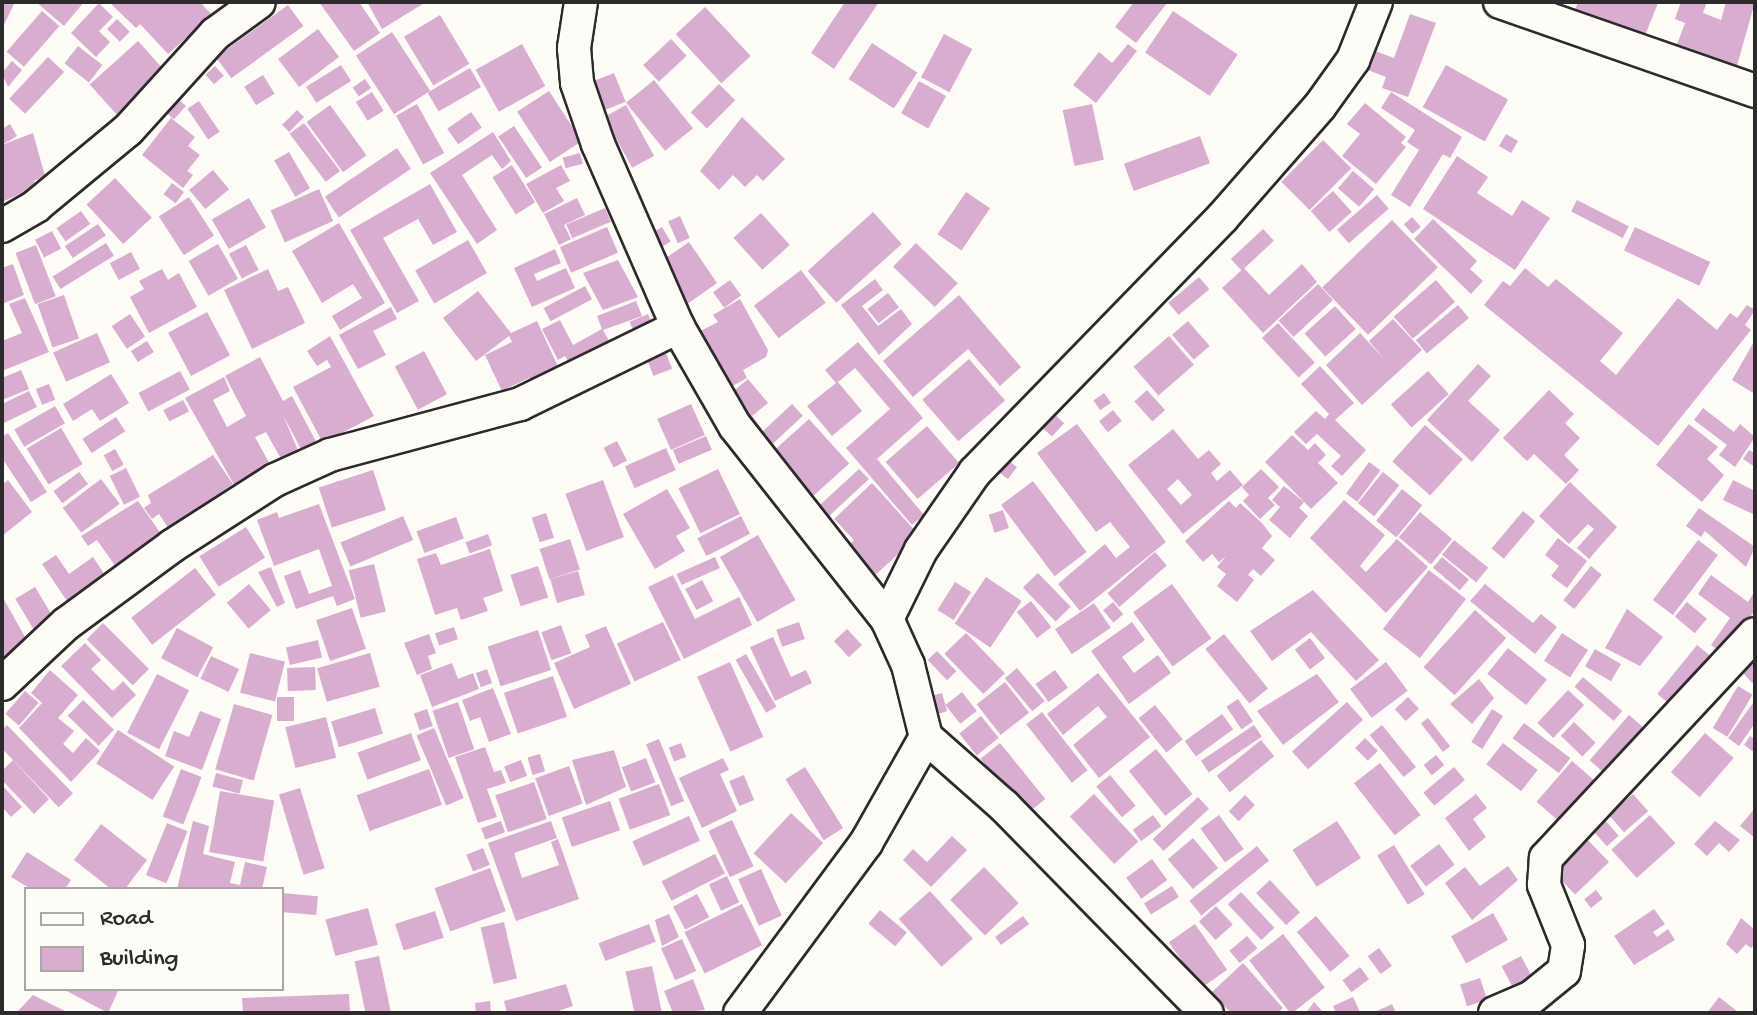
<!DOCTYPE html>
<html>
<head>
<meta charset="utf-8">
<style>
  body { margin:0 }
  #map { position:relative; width:1757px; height:1015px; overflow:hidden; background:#fdfcf7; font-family:"Gochi Hand",sans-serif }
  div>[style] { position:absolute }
  .building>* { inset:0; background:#d9add0; transform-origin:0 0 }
  .roads { filter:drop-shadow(2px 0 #2b2b2b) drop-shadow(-2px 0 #2b2b2b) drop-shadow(0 2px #2b2b2b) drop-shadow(0 -2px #2b2b2b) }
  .minor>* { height:32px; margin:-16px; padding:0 16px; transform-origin:16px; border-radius:16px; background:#fdfcf7 }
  span { translate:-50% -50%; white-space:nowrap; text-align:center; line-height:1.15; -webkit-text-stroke:6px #fdfcf7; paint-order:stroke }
  .frame { position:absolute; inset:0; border:4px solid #2b2b2b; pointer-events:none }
  .legend { position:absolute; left:24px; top:887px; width:260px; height:104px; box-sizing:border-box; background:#fdfcf7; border:2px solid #a9a8a5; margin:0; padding:10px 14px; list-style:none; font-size:24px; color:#2b2b2b }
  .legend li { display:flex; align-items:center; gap:16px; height:40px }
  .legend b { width:40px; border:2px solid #a9a8a5 }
</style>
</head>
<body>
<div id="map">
  <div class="building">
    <i style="clip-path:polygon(2px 2px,15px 2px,2px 29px)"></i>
    <i style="clip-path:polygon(36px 2px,84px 2px,64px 26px)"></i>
    <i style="clip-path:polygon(109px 2px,200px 2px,212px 15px,168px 54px,140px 24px,136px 28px)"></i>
    <i style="clip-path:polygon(319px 2px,359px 2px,380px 33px,354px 51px)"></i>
    <i style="clip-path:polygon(367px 2px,426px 2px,382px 29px)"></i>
    <i style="clip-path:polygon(845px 2px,879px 2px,834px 69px,811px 53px)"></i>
    <i style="clip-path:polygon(1134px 2px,1167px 3px,1136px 43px,1115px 27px)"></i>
    <i style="clip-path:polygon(1578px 2px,1655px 2px,1658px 3px,1642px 43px,1573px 15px)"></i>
    <i style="clip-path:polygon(1681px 2px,1707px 2px,1703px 13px,1721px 20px,1726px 2px,1755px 2px,1736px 69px,1676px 47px,1685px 23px,1675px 19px)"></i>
    <i style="clip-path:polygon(99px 3px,113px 17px,99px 31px,110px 42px,96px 57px,71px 33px)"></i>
    <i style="left:288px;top:5px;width:26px;height:89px;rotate:54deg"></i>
    <i style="left:705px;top:7px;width:67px;height:40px;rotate:47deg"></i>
    <i style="left:42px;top:11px;width:23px;height:54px;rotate:41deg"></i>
    <i style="left:1173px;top:11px;width:78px;height:50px;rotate:34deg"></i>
    <i style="clip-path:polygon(1410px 14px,1436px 23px,1408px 97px,1382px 88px,1386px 77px,1368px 70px,1375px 51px,1394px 58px)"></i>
    <i style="left:440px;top:15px;width:57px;height:42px;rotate:59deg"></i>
    <i style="left:117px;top:19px;width:18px;height:14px;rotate:45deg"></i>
    <i style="left:318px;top:29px;width:35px;height:50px;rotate:53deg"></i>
    <i style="left:392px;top:32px;width:70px;height:43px;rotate:57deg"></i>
    <i style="left:944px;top:34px;width:32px;height:49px;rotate:28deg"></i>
    <i style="left:671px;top:39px;width:23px;height:38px;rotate:47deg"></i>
    <i style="left:138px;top:41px;width:42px;height:65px;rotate:48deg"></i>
    <i style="left:872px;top:43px;width:54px;height:43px;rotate:33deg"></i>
    <i style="left:522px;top:44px;width:48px;height:53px;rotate:61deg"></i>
    <i style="clip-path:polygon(1128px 44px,1137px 51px,1096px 103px,1073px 85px,1099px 52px,1112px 63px)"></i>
    <i style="left:78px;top:46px;width:31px;height:22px;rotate:38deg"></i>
    <i style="left:48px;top:57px;width:22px;height:57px;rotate:43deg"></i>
    <i style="clip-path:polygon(12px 61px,22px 70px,8px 87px,2px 73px)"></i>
    <i style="left:341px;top:65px;width:19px;height:41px;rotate:58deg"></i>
    <i style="left:1446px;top:65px;width:71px;height:48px;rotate:29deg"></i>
    <i style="left:215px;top:66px;width:13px;height:13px;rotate:48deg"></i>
    <i style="left:470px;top:68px;width:22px;height:49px;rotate:60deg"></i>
    <i style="left:614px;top:73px;width:31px;height:23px;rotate:68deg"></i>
    <i style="left:263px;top:75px;width:22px;height:22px;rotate:58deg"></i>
    <i style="left:365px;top:79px;width:11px;height:15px;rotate:56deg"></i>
    <i style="left:654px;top:80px;width:62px;height:36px;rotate:51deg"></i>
    <i style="left:919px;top:81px;width:31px;height:37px;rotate:29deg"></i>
    <i style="left:719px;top:84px;width:23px;height:40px;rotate:45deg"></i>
    <i style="left:549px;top:91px;width:60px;height:38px;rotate:57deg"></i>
    <i style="left:372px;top:92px;width:22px;height:19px;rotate:58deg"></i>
    <i style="clip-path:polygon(1391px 92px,1462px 137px,1450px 158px,1443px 154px,1410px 207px,1391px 195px,1419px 150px,1407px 142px,1415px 130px,1381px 108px)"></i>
    <i style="left:177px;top:98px;width:12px;height:18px;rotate:42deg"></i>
    <i style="left:199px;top:101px;width:37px;height:14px;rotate:56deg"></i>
    <i style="clip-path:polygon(1365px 103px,1406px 137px,1401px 143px,1406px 147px,1376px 184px,1342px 156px,1360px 134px,1347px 124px)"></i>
    <i style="left:417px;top:104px;width:56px;height:24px;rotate:61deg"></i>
    <i style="left:1092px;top:104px;width:57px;height:30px;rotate:78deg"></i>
    <i style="left:330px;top:105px;width:62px;height:29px;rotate:54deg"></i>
    <i style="left:626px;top:105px;width:58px;height:25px;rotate:61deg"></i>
    <i style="left:297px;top:110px;width:10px;height:21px;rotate:45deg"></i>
    <i style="left:471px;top:112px;width:19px;height:29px;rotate:55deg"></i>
    <i style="clip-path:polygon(742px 117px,785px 159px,763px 181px,757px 175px,745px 187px,733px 175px,719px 190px,700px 171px)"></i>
    <i style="clip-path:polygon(171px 118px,195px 137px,188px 146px,200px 155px,187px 171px,193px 175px,183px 188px,142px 155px)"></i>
    <i style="left:304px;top:123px;width:60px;height:18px;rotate:53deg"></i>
    <i style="clip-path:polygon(10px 124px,17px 136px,2px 145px,2px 129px)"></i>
    <i style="left:514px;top:126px;width:50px;height:19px;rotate:56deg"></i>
    <i style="clip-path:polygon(493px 132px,511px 161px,502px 169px,492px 155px,462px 175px,497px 230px,477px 244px,430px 173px)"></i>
    <i style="clip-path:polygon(33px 133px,45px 176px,34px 181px,36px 187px,2px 202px,2px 145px)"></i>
    <i style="left:1506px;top:134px;width:14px;height:14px;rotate:30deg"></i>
    <i style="left:1200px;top:136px;width:29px;height:81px;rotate:70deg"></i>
    <i style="left:1323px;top:140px;width:40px;height:59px;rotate:45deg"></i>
    <i style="left:397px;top:148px;width:25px;height:87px;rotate:56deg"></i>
    <i style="left:289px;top:152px;width:42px;height:17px;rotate:60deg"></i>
    <i style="left:580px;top:153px;width:11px;height:18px;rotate:75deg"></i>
    <i style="clip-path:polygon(1457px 156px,1488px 177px,1477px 193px,1512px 216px,1522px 200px,1550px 218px,1515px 270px,1423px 209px)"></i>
    <i style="left:512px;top:165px;width:44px;height:23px;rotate:58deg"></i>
    <i style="clip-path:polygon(561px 165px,570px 181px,556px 188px,564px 201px,543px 213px,526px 184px)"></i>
    <i style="left:213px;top:170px;width:25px;height:31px;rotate:50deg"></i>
    <i style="left:1353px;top:171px;width:28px;height:23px;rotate:41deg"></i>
    <i style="left:115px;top:178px;width:54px;height:39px;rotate:47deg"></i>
    <i style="left:172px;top:183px;width:15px;height:14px;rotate:37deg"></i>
    <i style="clip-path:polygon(430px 184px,457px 232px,433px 245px,418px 219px,383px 238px,419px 301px,397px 313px,350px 230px)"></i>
    <i style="left:319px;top:189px;width:35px;height:53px;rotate:66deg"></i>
    <i style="left:1333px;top:191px;width:28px;height:30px;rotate:48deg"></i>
    <i style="left:966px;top:192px;width:29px;height:51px;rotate:34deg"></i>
    <i style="left:1377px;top:195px;width:18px;height:53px;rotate:49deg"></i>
    <i style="left:189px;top:197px;width:46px;height:36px;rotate:57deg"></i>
    <i style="left:249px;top:198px;width:34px;height:43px;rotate:60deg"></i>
    <i style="clip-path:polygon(577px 198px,585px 215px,564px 225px,571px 239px,559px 245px,544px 214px)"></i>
    <i style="left:1577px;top:200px;width:58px;height:13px;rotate:27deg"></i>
    <i style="left:605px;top:208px;width:15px;height:42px;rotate:67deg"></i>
    <i style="left:81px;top:211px;width:16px;height:30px;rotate:55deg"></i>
    <i style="left:873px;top:212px;width:43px;height:88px;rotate:48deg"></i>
    <i style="left:761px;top:213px;width:43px;height:37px;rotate:48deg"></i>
    <i style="left:680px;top:216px;width:24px;height:13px;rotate:66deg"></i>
    <i style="left:1412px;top:217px;width:13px;height:11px;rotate:48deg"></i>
    <i style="clip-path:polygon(1433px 219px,1477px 261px,1470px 269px,1483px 281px,1471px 294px,1414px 239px)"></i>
    <i style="left:1392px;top:220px;width:66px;height:97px;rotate:46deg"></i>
    <i style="clip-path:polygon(339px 223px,385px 303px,340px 330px,332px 316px,362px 298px,353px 284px,322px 303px,292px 251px)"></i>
    <i style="left:98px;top:224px;width:14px;height:40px;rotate:56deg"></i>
    <i style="left:607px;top:227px;width:28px;height:51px;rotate:67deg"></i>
    <i style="left:662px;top:227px;width:17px;height:19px;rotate:59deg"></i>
    <i style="left:1635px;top:227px;width:83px;height:26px;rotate:25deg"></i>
    <i style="left:1263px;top:229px;width:16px;height:44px;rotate:47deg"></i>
    <i style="left:52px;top:231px;width:20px;height:19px;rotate:63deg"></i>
    <i style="left:468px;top:240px;width:38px;height:61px;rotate:60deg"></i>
    <i style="clip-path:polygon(689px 242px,717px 283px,683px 307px,660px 262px)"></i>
    <i style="left:106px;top:243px;width:15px;height:63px;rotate:58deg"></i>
    <i style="left:916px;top:243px;width:58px;height:33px;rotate:44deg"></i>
    <i style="left:218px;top:244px;width:40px;height:34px;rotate:60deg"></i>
    <i style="left:36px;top:245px;width:55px;height:22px;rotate:69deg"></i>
    <i style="left:246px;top:245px;width:28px;height:19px;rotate:63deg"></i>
    <i style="clip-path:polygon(555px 249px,561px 263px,534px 274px,537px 281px,566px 268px,575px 288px,532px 307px,514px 268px)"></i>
    <i style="left:131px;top:252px;width:19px;height:24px;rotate:62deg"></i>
    <i style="clip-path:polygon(618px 260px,638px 297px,603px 310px,583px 273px)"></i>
    <i style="clip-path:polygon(13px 264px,24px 295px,2px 304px,2px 268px)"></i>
    <i style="clip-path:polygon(1302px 264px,1317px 282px,1263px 333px,1222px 288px,1244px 268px,1269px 295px)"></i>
    <i style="clip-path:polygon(1525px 268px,1548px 287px,1556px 279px,1623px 333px,1600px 361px,1616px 375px,1678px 298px,1717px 330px,1730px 313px,1737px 318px,1747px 305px,1755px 310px,1745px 325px,1751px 330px,1658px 446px,1484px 305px,1503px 281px,1510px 286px)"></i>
    <i style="clip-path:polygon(162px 269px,168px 280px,179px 273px,197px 307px,149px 333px,130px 297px,144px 289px,139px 281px)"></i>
    <i style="clip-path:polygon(268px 269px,278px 291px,288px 287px,305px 323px,252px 349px,224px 290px)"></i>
    <i style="left:801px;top:270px;width:41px;height:59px;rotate:53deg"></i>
    <i style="left:1199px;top:277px;width:16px;height:40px;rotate:50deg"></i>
    <i style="clip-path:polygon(875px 279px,883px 290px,862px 306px,878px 326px,901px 309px,912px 324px,879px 355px,841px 305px)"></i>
    <i style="left:730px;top:280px;width:19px;height:21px;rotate:54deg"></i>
    <i style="left:1436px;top:280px;width:29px;height:56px;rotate:49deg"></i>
    <i style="left:1318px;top:284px;width:22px;height:54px;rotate:47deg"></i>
    <i style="left:585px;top:286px;width:15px;height:47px;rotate:62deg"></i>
    <i style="clip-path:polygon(478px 291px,511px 333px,537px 321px,561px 373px,533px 386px,529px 378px,502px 391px,485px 355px,512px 342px,509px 336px,476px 361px,443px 318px)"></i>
    <i style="left:888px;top:293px;width:18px;height:26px;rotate:52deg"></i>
    <i style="left:64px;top:295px;width:46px;height:28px;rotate:71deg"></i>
    <i style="clip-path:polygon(959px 295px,1021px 367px,1000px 386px,968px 349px,913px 397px,883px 361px)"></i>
    <i style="clip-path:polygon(25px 298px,49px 352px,2px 371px,2px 341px,22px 333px,9px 304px)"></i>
    <i style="clip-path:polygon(740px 299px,768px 350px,766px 357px,743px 370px,747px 378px,718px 394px,693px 335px,718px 322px,713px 315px)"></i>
    <i style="clip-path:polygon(636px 301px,642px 316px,603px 330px,613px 348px,573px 370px,565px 356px,558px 360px,542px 329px,560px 320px,573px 345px,602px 329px,597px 316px)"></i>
    <i style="left:1458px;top:305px;width:17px;height:55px;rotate:50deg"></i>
    <i style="left:1335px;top:306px;width:31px;height:41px;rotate:48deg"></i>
    <i style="clip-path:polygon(391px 307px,397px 319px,373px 331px,386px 355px,358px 369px,339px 335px)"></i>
    <i style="left:207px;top:312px;width:49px;height:44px;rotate:62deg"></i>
    <i style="left:130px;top:314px;width:27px;height:22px;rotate:56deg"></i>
    <i style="left:648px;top:314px;width:15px;height:20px;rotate:67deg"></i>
    <i style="clip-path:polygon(1393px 319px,1422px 350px,1362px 405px,1326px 365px,1360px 333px,1385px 360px,1369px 341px)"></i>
    <i style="left:1188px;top:321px;width:33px;height:21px;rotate:49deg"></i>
    <i style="left:1278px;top:323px;width:54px;height:22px;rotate:47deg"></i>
    <i style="left:97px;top:333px;width:32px;height:48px;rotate:66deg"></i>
    <i style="clip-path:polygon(330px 336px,374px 416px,323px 443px,293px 387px,331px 367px,327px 360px,317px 366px,307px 351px)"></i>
    <i style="left:1169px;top:336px;width:38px;height:47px;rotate:49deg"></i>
    <i style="clip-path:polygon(1755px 340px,1755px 394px,1732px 380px)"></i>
    <i style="left:147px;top:341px;width:13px;height:19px;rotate:58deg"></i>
    <i style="clip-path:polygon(858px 342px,923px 418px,877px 459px,924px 515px,912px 525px,846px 448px,890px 409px,855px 368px,838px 382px,862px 411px,832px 436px,807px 406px,836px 383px,825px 370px)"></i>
    <i style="left:424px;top:351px;width:49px;height:33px;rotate:62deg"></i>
    <i style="left:666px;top:353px;width:17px;height:20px;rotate:69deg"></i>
    <i style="clip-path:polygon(260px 357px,283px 401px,292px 396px,321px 451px,306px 459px,283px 415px,300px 455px,284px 464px,266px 432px,255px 437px,273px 470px,237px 490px,185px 398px,224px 377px,230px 391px,213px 400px,227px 427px,246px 416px,225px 376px)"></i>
    <i style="left:969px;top:359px;width:55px;height:62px;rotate:49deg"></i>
    <i style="clip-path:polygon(1478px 364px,1491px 376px,1468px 401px,1500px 430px,1472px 462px,1427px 420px)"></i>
    <i style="clip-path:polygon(1320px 366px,1354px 403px,1335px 420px,1366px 450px,1342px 476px,1331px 466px,1341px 456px,1317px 434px,1306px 444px,1294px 432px,1316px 411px,1325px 419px,1329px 414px,1301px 384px)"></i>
    <i style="clip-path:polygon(21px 370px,29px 389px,2px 400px,2px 378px)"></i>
    <i style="left:180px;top:371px;width:21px;height:47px;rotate:62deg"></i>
    <i style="left:1428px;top:371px;width:31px;height:50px;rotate:48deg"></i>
    <i style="clip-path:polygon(111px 374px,129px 403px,100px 421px,92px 409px,73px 421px,63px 404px)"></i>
    <i style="clip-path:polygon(748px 379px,768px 403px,752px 416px,762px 429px,747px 441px,717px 405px)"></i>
    <i style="left:49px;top:384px;width:17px;height:14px;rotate:69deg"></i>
    <i style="left:1147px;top:390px;width:27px;height:17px;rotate:48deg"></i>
    <i style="clip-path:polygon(1549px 390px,1574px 414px,1565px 423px,1580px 438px,1564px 455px,1579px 470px,1566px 484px,1534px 454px,1527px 461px,1503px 438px)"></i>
    <i style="clip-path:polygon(29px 391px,37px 407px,4px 423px,2px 404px)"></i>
    <i style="left:1104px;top:393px;width:12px;height:13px;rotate:55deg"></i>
    <i style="left:183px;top:400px;width:13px;height:22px;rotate:63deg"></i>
    <i style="left:691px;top:404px;width:34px;height:37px;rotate:66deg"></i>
    <i style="left:792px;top:404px;width:16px;height:58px;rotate:47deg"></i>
    <i style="left:55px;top:406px;width:20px;height:47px;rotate:60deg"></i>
    <i style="clip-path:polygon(1703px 408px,1734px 432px,1740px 424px,1755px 437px,1735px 467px,1719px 455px,1727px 445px,1694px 420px)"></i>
    <i style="left:1113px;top:410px;width:14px;height:18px;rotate:51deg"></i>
    <i style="left:1051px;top:411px;width:18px;height:18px;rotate:43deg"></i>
    <i style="left:116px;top:417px;width:17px;height:40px;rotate:57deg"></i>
    <i style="left:809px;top:419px;width:60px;height:61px;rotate:48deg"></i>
    <i style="clip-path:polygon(1077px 424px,1166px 542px,1080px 611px,1058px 584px,1105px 544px,1116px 558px,1130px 547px,1110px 522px,1096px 532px,1037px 453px)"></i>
    <i style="clip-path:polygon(1689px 424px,1718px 447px,1707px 459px,1724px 475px,1702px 502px,1656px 465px)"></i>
    <i style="left:1425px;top:425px;width:51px;height:49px;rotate:42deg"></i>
    <i style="left:927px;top:426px;width:49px;height:55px;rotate:49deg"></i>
    <i style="left:61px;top:428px;width:42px;height:40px;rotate:59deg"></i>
    <i style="clip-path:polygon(evenodd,1173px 429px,1198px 459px,1209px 450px,1221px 464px,1211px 473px,1217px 481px,1230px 470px,1243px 485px,1183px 534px,1128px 465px,1173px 429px,1178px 479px,1192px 495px,1181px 505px,1167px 489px,1178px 479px)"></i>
    <i style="clip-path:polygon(8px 433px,47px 492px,31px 502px,2px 458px,2px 437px)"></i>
    <i style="clip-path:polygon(1292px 435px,1308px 450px,1315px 443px,1326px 455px,1318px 463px,1338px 483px,1311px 509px,1265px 462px)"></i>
    <i style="left:706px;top:436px;width:15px;height:36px;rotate:67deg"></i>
    <i style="left:617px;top:441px;width:22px;height:15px;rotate:63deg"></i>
    <i style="left:666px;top:448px;width:24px;height:45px;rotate:66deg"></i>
    <i style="left:115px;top:449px;width:18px;height:13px;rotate:61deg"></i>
    <i style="clip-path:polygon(1749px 450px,1755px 453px,1755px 467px,1743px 459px)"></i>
    <i style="clip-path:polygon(213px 455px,233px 484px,169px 529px,159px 514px,152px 519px,144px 508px,151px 503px,148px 495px)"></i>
    <i style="left:1005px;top:458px;width:15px;height:15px;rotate:37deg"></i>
    <i style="left:1369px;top:462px;width:14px;height:39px;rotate:36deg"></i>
    <i style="left:126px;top:468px;width:32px;height:18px;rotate:64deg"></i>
    <i style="left:718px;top:469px;width:50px;height:44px;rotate:64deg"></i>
    <i style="clip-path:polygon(859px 469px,869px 479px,827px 518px,845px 537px,838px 544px,810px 514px)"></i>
    <i style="clip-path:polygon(1261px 469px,1279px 487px,1268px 498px,1275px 505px,1260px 519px,1243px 501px,1249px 495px,1242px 487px)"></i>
    <i style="left:373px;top:470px;width:42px;height:57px;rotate:72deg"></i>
    <i style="left:79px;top:472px;width:15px;height:32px;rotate:53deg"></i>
    <i style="left:1383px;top:472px;width:21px;height:40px;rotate:39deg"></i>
    <i style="left:101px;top:479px;width:31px;height:48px;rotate:53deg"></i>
    <i style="clip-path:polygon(8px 480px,32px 512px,2px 536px,2px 485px)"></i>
    <i style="left:603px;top:480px;width:61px;height:40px;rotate:70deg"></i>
    <i style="clip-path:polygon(1733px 480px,1755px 491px,1755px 515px,1723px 500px)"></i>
    <i style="left:1033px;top:481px;width:89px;height:40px;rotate:53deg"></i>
    <i style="clip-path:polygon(1570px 482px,1617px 527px,1589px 559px,1577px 548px,1594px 529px,1588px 524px,1569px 544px,1539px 516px)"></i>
    <i style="clip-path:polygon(872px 483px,919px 535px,872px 578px,845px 549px,854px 540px,834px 519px)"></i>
    <i style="clip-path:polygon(1284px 486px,1304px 502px,1299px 508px,1308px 516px,1290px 538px,1269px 520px,1280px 507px,1272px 500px)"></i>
    <i style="clip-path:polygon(667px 489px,690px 528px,676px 536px,685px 551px,655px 569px,623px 514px)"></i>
    <i style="left:1402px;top:489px;width:26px;height:41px;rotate:39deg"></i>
    <i style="clip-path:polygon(1344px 500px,1385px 535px,1360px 566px,1366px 572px,1397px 539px,1428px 567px,1386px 613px,1310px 538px)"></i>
    <i style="clip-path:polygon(138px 501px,166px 541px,154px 549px,149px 542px,133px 554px,139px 562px,121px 574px,97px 540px,88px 546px,81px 536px)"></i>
    <i style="clip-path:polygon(1229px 501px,1236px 508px,1240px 503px,1262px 523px,1272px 536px,1262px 548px,1275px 560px,1261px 576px,1253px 569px,1248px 575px,1254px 580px,1237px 602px,1217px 586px,1226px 574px,1217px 567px,1226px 556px,1219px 562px,1212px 554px,1203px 562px,1185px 541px)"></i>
    <i style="clip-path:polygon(319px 504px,355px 599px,337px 606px,333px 596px,296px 609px,284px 576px,300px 570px,309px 594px,332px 586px,319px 549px,274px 566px,257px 520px,277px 512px,279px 518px)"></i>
    <i style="clip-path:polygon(1699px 508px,1755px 547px,1746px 567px,1705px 531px,1701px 537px,1686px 526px)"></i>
    <i style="left:1003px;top:510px;width:19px;height:15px;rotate:72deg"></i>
    <i style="left:1523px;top:511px;width:16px;height:49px;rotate:40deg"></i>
    <i style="left:1420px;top:512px;width:42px;height:33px;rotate:40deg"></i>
    <i style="left:546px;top:513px;width:26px;height:15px;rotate:72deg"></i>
    <i style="left:403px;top:516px;width:26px;height:68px;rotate:67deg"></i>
    <i style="left:741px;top:516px;width:20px;height:49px;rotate:63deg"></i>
    <i style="left:456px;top:517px;width:23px;height:42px;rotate:70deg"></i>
    <i style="left:246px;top:527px;width:36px;height:55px;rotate:58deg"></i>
    <i style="left:488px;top:534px;width:12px;height:24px;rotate:70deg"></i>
    <i style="left:758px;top:535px;width:75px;height:44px;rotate:60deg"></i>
    <i style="clip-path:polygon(1558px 538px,1587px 561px,1567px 588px,1551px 576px,1559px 566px,1545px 555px)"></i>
    <i style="left:570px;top:539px;width:32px;height:32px;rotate:72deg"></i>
    <i style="left:1454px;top:540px;width:44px;height:19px;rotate:39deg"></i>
    <i style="left:1698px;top:540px;width:25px;height:75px;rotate:37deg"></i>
    <i style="clip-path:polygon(490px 549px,503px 591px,483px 598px,488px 611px,461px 620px,457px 608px,435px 615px,417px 559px,436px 553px,441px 565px)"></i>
    <i style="left:1155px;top:552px;width:18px;height:63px;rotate:49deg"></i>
    <i style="clip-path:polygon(56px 555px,69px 574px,93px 557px,107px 578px,69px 604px,42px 564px)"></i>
    <i style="left:715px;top:557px;width:12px;height:42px;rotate:66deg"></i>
    <i style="left:1442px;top:557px;width:35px;height:14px;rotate:40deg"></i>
    <i style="left:374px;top:564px;width:49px;height:26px;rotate:76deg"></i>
    <i style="left:538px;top:566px;width:33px;height:29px;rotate:72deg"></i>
    <i style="left:1591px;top:566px;width:14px;height:44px;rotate:39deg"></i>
    <i style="clip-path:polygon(271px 567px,285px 603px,277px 607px,258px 572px)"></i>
    <i style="left:195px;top:568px;width:34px;height:81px;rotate:52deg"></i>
    <i style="left:1429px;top:570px;width:47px;height:75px;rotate:38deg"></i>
    <i style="left:578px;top:571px;width:25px;height:29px;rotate:74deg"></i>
    <i style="left:1038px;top:573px;width:47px;height:21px;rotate:46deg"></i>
    <i style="clip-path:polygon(673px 575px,695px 619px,739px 597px,752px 625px,684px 659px,648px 587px)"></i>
    <i style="clip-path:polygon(1711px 575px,1748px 602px,1755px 591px,1755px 610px,1724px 655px,1711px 645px,1730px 618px,1698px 594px)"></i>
    <i style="left:986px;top:577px;width:43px;height:56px;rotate:34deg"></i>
    <i style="left:702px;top:580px;width:24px;height:19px;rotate:62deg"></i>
    <i style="left:955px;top:582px;width:19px;height:33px;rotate:32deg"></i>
    <i style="left:249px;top:584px;width:34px;height:29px;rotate:50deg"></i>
    <i style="left:1172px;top:584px;width:67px;height:48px;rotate:54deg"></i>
    <i style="clip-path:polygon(1485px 584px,1533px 623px,1541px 614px,1557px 627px,1535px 654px,1470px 601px)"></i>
    <i style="left:35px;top:587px;width:45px;height:23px;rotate:59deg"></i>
    <i style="clip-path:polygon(1313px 590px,1379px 660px,1356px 681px,1311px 632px,1272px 661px,1250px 631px)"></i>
    <i style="clip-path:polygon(2px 596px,29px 644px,2px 660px)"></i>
    <i style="left:1031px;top:601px;width:33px;height:18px;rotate:52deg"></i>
    <i style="left:1113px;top:602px;width:16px;height:13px;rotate:50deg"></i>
    <i style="left:1687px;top:602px;width:26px;height:19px;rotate:40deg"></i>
    <i style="left:1094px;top:603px;width:30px;height:47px;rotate:56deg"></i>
    <i style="left:352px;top:608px;width:43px;height:38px;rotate:71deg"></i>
    <i style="clip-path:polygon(1627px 609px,1663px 637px,1640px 666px,1605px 648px)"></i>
    <i style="left:1475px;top:610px;width:42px;height:77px;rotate:42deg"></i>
    <i style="left:663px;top:622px;width:42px;height:51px;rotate:65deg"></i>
    <i style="left:799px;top:622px;width:18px;height:24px;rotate:71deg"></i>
    <i style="clip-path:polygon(1132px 622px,1145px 640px,1122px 657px,1134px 673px,1158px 655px,1171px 673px,1129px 704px,1091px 651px)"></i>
    <i style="left:103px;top:623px;width:65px;height:23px;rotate:45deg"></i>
    <i style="left:561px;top:625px;width:30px;height:21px;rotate:70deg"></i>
    <i style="clip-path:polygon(606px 626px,631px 684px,574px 709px,554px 663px,590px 647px,585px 635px)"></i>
    <i style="left:454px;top:627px;width:13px;height:20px;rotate:72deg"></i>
    <i style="left:177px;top:628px;width:41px;height:34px;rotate:28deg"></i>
    <i style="left:847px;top:629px;width:22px;height:18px;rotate:47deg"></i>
    <i style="left:538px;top:630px;width:42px;height:53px;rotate:72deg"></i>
    <i style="left:966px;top:633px;width:56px;height:30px;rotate:46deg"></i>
    <i style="left:1562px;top:633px;width:31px;height:33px;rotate:33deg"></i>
    <i style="clip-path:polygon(429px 634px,436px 653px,428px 656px,432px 669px,417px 675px,404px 643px)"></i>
    <i style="left:1224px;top:634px;width:70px;height:24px;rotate:51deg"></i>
    <i style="clip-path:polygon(773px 637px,791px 677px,806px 670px,812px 683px,775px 701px,750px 647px)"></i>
    <i style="left:1310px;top:638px;width:25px;height:19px;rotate:53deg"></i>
    <i style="left:318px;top:640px;width:18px;height:33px;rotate:77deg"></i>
    <i style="clip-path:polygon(85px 643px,101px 660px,91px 669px,113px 691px,123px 681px,136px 695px,112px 718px,61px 666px)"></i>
    <i style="left:1697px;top:645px;width:21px;height:63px;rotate:39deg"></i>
    <i style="left:1508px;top:648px;width:50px;height:33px;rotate:39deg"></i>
    <i style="left:1595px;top:649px;width:30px;height:20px;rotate:30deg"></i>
    <i style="left:937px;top:651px;width:28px;height:13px;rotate:46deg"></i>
    <i style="left:250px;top:653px;width:36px;height:41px;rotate:14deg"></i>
    <i style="left:370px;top:653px;width:35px;height:55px;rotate:74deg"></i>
    <i style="left:746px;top:654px;width:61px;height:12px;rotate:60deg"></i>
    <i style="left:211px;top:656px;width:31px;height:25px;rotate:25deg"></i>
    <i style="clip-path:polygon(1755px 661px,1755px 686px,1743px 673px)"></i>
    <i style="left:730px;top:662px;width:82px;height:36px;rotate:66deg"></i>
    <i style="left:1386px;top:662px;width:36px;height:45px;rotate:53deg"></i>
    <i style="clip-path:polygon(452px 663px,458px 679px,473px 673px,479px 689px,432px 707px,420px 675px)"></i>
    <i style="left:315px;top:667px;width:23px;height:28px;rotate:88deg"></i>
    <i style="left:1017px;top:668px;width:43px;height:16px;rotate:50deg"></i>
    <i style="left:487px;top:669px;width:15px;height:12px;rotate:70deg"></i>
    <i style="clip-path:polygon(50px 670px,78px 695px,58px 718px,74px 731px,63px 744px,73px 753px,86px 738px,100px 751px,71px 782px,19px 728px,42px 703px,31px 693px)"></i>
    <i style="left:1055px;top:670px;width:22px;height:24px;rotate:54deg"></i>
    <i style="clip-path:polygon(1098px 673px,1150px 737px,1099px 778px,1073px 745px,1107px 717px,1098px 706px,1063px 735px,1047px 714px)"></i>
    <i style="left:157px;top:674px;width:36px;height:66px;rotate:27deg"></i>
    <i style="clip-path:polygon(1317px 674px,1339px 702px,1283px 745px,1257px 711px)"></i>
    <i style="left:553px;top:676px;width:43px;height:52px;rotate:71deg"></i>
    <i style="left:1583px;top:677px;width:52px;height:13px;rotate:41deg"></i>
    <i style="clip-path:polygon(1479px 679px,1494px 698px,1472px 724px,1450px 704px)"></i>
    <i style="left:1005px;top:682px;width:39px;height:36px;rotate:52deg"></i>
    <i style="left:1738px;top:686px;width:17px;height:49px;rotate:31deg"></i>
    <i style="clip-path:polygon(493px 688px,511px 734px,489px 742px,480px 717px,470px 721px,462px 700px)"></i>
    <i style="left:1568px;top:690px;width:22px;height:45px;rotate:43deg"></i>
    <i style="left:25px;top:691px;width:18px;height:30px;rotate:41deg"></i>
    <i style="left:962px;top:692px;width:24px;height:21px;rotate:52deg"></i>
    <i style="left:942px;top:693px;width:19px;height:10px;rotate:74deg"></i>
    <i style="left:277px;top:697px;width:17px;height:24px"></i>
    <i style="left:1408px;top:697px;width:16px;height:18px;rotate:47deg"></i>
    <i style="left:1238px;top:699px;width:27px;height:14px;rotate:56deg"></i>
    <i style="left:83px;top:700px;width:43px;height:22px;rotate:44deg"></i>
    <i style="clip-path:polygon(1755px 700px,1755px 723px,1739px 746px,1728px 738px)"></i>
    <i style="left:458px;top:702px;width:50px;height:27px;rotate:71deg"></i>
    <i style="left:1347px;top:702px;width:24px;height:74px;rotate:48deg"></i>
    <i style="left:234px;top:704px;width:40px;height:68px;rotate:16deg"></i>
    <i style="left:1155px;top:705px;width:44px;height:21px;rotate:51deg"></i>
    <i style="left:375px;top:708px;width:27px;height:46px;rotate:73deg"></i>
    <i style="left:427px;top:709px;width:18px;height:14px;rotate:71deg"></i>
    <i style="left:1492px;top:709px;width:13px;height:39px;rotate:32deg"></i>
    <i style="clip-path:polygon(200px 711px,221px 719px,202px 770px,165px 756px,174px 731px,189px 737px)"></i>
    <i style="left:1042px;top:712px;width:74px;height:20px;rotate:52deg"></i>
    <i style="left:1222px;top:714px;width:19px;height:46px;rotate:54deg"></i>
    <i style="left:1629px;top:715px;width:20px;height:60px;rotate:41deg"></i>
    <i style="left:981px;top:716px;width:28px;height:28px;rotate:51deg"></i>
    <i style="left:326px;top:717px;width:42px;height:42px;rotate:76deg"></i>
    <i style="left:1428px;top:718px;width:36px;height:9px;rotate:52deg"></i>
    <i style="left:1574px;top:722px;width:30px;height:19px;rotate:44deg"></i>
    <i style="left:1524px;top:723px;width:58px;height:19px;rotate:37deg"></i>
    <i style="left:7px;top:725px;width:95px;height:20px;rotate:46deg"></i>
    <i style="left:1254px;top:725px;width:14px;height:64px;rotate:56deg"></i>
    <i style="left:1382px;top:725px;width:54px;height:16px;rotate:51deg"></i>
    <i style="left:434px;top:728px;width:76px;height:19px;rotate:67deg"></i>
    <i style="left:118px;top:730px;width:67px;height:40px;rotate:33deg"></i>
    <i style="left:411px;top:733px;width:29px;height:57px;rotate:70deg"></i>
    <i style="left:1705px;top:733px;width:38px;height:52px;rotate:41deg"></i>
    <i style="clip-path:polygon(1750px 736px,1755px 739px,1755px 753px,1744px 745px)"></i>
    <i style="left:1365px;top:738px;width:18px;height:14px;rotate:45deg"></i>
    <i style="left:659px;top:739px;width:67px;height:14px;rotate:68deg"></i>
    <i style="left:1261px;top:740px;width:21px;height:57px;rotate:51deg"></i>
    <i style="left:681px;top:743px;width:15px;height:13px;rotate:70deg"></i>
    <i style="left:1000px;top:743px;width:72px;height:25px;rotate:51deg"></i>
    <i style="left:1503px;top:743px;width:44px;height:27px;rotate:38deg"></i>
    <i style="clip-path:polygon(485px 747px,494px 772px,501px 770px,506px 783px,487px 789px,497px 817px,478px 823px,455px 757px)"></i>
    <i style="left:1156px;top:749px;width:58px;height:35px;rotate:51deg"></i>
    <i style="clip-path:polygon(614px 750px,626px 787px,586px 805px,572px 760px)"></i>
    <i style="left:540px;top:754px;width:18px;height:13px;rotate:74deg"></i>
    <i style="left:1436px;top:755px;width:13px;height:16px;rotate:51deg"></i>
    <i style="left:646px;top:758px;width:26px;height:26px;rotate:69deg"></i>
    <i style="clip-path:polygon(723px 758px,729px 770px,720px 774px,737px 811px,702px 828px,679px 778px)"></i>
    <i style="clip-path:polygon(13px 760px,49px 799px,34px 814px,2px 780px,2px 771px)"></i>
    <i style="left:521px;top:760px;width:17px;height:18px;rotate:69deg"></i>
    <i style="left:1572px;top:761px;width:35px;height:54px;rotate:41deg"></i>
    <i style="left:1380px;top:763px;width:66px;height:33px;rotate:52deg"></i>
    <i style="left:569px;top:766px;width:40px;height:36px;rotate:70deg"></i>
    <i style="left:805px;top:767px;width:72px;height:23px;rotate:58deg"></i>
    <i style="left:1454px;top:767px;width:17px;height:40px;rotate:50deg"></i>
    <i style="left:181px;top:769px;width:22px;height:51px;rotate:21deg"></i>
    <i style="left:429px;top:769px;width:38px;height:77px;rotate:70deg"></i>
    <i style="left:216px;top:773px;width:28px;height:14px;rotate:15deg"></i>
    <i style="left:744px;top:775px;width:27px;height:16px;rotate:68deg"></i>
    <i style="left:1110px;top:775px;width:40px;height:18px;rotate:50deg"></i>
    <i style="left:534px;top:782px;width:39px;height:41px;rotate:71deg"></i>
    <i style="left:659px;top:784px;width:33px;height:43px;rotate:70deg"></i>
    <i style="clip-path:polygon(2px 785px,22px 807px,11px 817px,2px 807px)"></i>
    <i style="left:300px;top:788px;width:84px;height:22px;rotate:73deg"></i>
    <i style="left:220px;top:791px;width:55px;height:62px;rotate:10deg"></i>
    <i style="left:1094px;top:794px;width:65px;height:33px;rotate:47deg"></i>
    <i style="clip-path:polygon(1476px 794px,1487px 808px,1473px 819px,1486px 837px,1469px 851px,1445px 818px)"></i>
    <i style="left:1633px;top:794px;width:23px;height:32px;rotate:49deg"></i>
    <i style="left:1245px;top:795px;width:14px;height:23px;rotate:45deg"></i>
    <i style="left:1198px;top:797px;width:16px;height:62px;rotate:47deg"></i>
    <i style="left:610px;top:801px;width:31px;height:51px;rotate:71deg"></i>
    <i style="clip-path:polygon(1755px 808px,1755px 838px,1740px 826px)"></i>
    <i style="left:791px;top:813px;width:44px;height:55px;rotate:43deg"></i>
    <i style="left:1153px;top:815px;width:14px;height:25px;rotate:54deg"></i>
    <i style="left:1219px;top:815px;width:42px;height:23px;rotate:54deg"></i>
    <i style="left:1650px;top:815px;width:38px;height:52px;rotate:48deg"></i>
    <i style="left:689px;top:816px;width:27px;height:62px;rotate:66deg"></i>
    <i style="left:732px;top:820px;width:51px;height:26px;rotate:65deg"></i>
    <i style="left:1605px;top:820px;width:21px;height:16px;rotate:49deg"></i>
    <i style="clip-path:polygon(193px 821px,209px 826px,203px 854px,235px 862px,230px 883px,240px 885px,245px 862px,267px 867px,262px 889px,177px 889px)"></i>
    <i style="left:501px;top:821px;width:12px;height:21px;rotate:70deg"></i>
    <i style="clip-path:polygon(551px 821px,557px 838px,514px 853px,522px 878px,559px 865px,551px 842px,558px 839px,579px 899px,516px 921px,488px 843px)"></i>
    <i style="left:1337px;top:821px;width:44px;height:53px;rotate:57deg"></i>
    <i style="clip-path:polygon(1715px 821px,1740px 840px,1729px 852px,1719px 843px,1707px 856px,1694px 844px)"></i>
    <i style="left:167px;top:823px;width:22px;height:56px;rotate:22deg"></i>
    <i style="clip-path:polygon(101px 824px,147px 860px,125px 889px,111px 889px,74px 860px)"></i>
    <i style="clip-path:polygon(952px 836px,967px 850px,931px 887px,903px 860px,913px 849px,927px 862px)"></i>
    <i style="left:1584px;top:836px;width:36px;height:47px;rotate:46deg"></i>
    <i style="left:1193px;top:838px;width:39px;height:33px;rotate:50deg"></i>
    <i style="left:1439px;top:844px;width:26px;height:36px;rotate:53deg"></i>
    <i style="left:1394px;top:845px;width:58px;height:20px;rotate:58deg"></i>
    <i style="left:1257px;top:846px;width:19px;height:87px;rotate:51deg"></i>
    <i style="left:483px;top:848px;width:18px;height:18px;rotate:68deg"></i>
    <i style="clip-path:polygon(27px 852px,71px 880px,65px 889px,31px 889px,11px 877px)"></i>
    <i style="left:715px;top:854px;width:22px;height:60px;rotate:63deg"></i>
    <i style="left:1152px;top:859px;width:26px;height:32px;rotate:54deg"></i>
    <i style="clip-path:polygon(1508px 866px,1518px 880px,1472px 920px,1445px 883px,1465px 867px,1480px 886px)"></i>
    <i style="left:984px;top:867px;width:50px;height:47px;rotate:46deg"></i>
    <i style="left:490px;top:868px;width:46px;height:59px;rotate:70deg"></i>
    <i style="left:761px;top:869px;width:51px;height:25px;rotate:66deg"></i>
    <i style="left:727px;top:876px;width:29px;height:20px;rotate:65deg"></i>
    <i style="left:1270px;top:880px;width:44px;height:19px;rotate:47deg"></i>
    <i style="left:1172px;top:886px;width:13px;height:33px;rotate:58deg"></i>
    <i style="left:1596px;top:890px;width:11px;height:15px;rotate:52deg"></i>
    <i style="left:930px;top:891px;width:64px;height:42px;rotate:48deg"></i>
    <i style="left:1241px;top:892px;width:49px;height:18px;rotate:47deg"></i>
    <i style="left:282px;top:893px;width:36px;height:19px;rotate:5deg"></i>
    <i style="left:697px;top:894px;width:26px;height:27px;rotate:62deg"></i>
    <i style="left:742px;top:904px;width:46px;height:64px;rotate:64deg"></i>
    <i style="left:1216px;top:906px;width:25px;height:23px;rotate:48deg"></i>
    <i style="left:368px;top:908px;width:38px;height:44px;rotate:75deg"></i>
    <i style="clip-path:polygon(1654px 909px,1665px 924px,1653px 932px,1657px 937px,1668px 929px,1675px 940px,1634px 965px,1614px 936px)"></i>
    <i style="left:880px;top:910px;width:35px;height:18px;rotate:40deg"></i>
    <i style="left:435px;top:911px;width:28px;height:42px;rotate:72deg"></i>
    <i style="left:1493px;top:913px;width:31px;height:48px;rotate:61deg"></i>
    <i style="clip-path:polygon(669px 914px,679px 937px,662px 946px,655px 920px)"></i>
    <i style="left:1023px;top:916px;width:10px;height:35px;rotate:53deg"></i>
    <i style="left:1316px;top:916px;width:52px;height:25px;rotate:50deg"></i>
    <i style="clip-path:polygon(1741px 918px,1755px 930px,1755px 944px,1751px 948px,1746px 944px,1737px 954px,1726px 944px)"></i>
    <i style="left:504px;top:922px;width:58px;height:24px;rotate:77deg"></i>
    <i style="left:649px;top:924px;width:19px;height:54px;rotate:69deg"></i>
    <i style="left:1195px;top:924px;width:56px;height:32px;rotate:55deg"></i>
    <i style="left:1283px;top:934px;width:68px;height:43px;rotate:52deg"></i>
    <i style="left:1247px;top:936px;width:16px;height:23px;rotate:50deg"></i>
    <i style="left:682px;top:939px;width:35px;height:23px;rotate:66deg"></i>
    <i style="left:1379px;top:948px;width:22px;height:14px;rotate:54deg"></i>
    <i style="left:379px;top:956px;width:58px;height:25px;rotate:78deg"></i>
    <i style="left:1521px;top:956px;width:24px;height:22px;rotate:62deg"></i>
    <i style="clip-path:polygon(1243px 963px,1283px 1008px,1278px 1013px,1231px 1013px,1212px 992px)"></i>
    <i style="left:652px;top:966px;width:48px;height:27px;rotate:78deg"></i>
    <i style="left:1360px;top:967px;width:15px;height:22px;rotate:53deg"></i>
    <i style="left:1480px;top:978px;width:23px;height:21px;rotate:72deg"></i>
    <i style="clip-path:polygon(693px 979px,705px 1010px,673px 1013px,664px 991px)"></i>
    <i style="clip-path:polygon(566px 984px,573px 1006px,553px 1013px,507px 1013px,504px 1001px)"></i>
    <i style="clip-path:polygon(63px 989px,113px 989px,118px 991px,108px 1013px)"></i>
    <i style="clip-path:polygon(349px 994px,350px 1013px,243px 1013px,242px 998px)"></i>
    <i style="clip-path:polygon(33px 995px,69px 1013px,16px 1013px)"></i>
    <i style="clip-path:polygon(1353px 997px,1360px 1012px,1336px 1013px,1333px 1006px)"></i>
    <i style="clip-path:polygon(1719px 997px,1737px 1011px,1736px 1013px,1707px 1013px)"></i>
    <i style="clip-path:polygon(490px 1001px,491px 1013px,476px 1013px,475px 1003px)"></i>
    <i style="clip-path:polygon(1314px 1002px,1324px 1013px,1306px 1013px)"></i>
    <i style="clip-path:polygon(1392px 1004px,1396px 1013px,1373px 1013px)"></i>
  </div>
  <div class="roads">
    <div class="minor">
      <i style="left:581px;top:2px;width:47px;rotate:98.7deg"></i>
      <i style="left:574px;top:48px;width:35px;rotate:85deg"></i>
      <i style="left:577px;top:83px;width:65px;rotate:71deg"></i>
      <i style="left:598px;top:144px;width:200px;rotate:66.4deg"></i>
      <i style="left:678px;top:327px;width:114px;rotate:60.1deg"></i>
      <i style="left:735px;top:426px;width:246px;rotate:51.8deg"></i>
      <i style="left:887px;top:619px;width:51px;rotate:65.5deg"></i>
      <i style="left:908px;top:665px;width:74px;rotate:76deg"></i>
      <i style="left:926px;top:737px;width:122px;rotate:119.5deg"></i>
      <i style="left:866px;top:843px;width:212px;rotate:126.5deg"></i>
      <i style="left:1500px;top:2px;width:270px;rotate:19.2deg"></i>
      <i style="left:2px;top:226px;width:39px;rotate:-30deg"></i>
      <i style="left:36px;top:206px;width:119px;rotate:-39.6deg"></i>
      <i style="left:128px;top:130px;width:130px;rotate:-47.8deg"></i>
      <i style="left:215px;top:34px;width:54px;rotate:-36deg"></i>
      <i style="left:887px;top:619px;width:77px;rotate:-63.8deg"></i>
      <i style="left:921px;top:550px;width:95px;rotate:-55.3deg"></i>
      <i style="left:975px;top:472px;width:354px;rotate:-45.8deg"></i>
      <i style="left:1222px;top:218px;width:149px;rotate:-48.8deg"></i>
      <i style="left:1320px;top:106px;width:57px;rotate:-54.3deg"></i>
      <i style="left:1353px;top:60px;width:62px;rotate:-68.4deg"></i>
      <i style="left:2px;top:684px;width:88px;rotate:-43.2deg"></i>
      <i style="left:66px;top:624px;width:132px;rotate:-36.3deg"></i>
      <i style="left:172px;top:546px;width:122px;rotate:-32.7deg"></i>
      <i style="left:275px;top:480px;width:60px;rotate:-24.4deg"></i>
      <i style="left:330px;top:455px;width:197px;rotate:-15deg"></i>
      <i style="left:520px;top:404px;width:176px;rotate:-26deg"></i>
      <i style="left:926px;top:737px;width:104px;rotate:41.5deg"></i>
      <i style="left:1004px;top:806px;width:290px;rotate:45.6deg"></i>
      <i style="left:1495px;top:1013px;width:40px;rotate:-23.4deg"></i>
      <i style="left:1532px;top:997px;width:41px;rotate:-39.1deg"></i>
      <i style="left:1564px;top:971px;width:26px;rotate:-81deg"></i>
      <i style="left:1568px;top:945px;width:65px;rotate:-111.8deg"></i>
      <i style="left:1544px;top:885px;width:27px;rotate:-86deg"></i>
      <i style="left:1546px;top:858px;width:306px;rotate:-47deg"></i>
    </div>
  </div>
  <div class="frame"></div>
  <ul class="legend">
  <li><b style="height:10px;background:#fdfcf7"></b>Road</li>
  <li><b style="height:22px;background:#d9add0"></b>Building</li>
  </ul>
</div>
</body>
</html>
